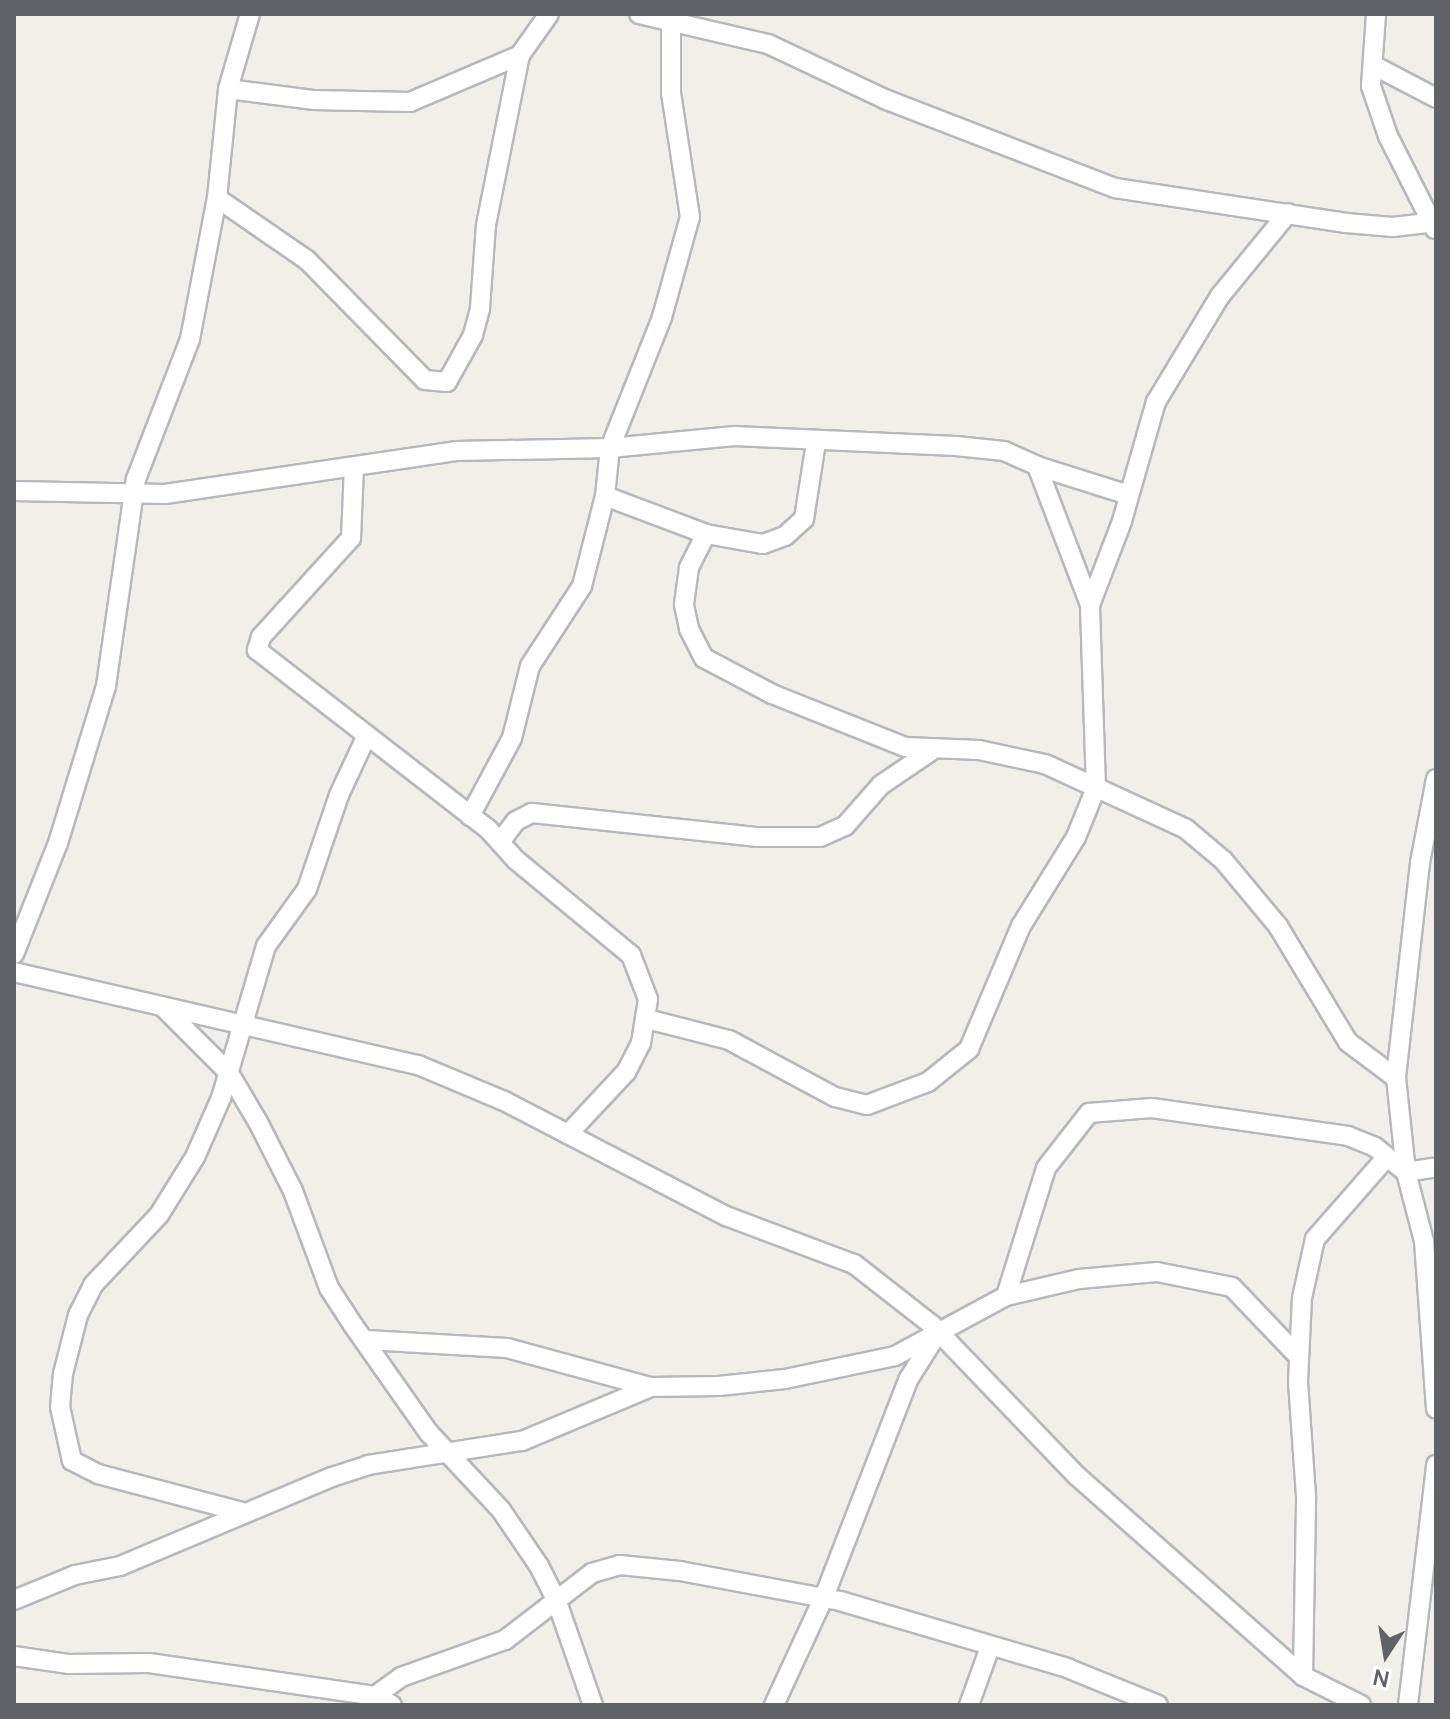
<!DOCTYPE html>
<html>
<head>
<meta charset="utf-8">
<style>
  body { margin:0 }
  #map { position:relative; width:1450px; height:1719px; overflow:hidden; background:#f1efe8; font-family:Manrope,sans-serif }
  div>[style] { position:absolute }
  .roads { filter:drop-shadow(2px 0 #b5b8bc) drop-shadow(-2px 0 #b5b8bc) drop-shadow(0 2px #b5b8bc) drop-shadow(0 -2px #b5b8bc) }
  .minor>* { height:18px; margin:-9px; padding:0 9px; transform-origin:9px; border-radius:9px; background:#fff }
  span { translate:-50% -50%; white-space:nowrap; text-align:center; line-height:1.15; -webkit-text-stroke:8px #fff; paint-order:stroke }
  .frame { position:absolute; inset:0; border:16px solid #5f6368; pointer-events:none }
  .north { position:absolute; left:1346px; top:1615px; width:80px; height:80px; -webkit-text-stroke:6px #fff; paint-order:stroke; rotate:192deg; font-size:22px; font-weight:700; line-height:32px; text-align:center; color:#5f6368 }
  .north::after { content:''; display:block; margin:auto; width:28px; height:36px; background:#5f6368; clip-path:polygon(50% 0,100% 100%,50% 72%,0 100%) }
</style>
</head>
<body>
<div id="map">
  <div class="roads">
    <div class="minor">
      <i style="left:639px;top:14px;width:132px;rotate:13.1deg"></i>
      <i style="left:768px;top:44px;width:132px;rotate:25.2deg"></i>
      <i style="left:887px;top:100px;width:244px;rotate:21.1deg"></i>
      <i style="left:1115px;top:188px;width:234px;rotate:8.6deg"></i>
      <i style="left:1346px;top:223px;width:47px;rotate:4.9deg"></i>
      <i style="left:1393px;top:227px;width:43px;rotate:-6.6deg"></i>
      <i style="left:1376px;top:14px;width:72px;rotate:94deg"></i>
      <i style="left:1371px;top:86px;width:53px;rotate:71.2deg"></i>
      <i style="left:1388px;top:136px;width:104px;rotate:63.2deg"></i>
      <i style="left:1373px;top:65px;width:71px;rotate:27.6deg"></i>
      <i style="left:228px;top:89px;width:87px;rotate:7.3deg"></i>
      <i style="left:314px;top:100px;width:96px;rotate:1.2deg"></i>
      <i style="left:410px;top:102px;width:120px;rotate:-23.1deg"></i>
      <i style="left:217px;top:198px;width:109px;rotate:34.6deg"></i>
      <i style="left:307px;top:260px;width:168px;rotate:45.5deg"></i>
      <i style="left:425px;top:380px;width:22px;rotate:5deg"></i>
      <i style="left:447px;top:382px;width:54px;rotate:-61deg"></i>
      <i style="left:473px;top:335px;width:28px;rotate:-75deg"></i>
      <i style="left:480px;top:308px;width:83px;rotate:-85.9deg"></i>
      <i style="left:486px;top:225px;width:173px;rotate:-78.7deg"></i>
      <i style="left:520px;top:55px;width:50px;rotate:-54.7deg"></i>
      <i style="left:1037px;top:466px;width:96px;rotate:17.5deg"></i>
      <i style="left:354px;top:467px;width:71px;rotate:92.4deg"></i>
      <i style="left:351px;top:538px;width:134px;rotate:132.3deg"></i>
      <i style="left:261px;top:637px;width:14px;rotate:107deg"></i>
      <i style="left:257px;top:650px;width:292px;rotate:37.8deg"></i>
      <i style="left:488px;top:829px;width:42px;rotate:47.9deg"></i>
      <i style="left:516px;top:860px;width:149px;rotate:39.6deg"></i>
      <i style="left:631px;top:955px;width:47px;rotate:68.9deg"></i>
      <i style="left:648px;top:999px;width:45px;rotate:99deg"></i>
      <i style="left:641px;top:1043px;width:33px;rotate:117deg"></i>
      <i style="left:626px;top:1072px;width:85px;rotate:133.1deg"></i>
      <i style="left:14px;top:491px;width:151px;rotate:1.1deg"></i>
      <i style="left:165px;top:494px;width:294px;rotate:-8.4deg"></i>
      <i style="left:456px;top:451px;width:154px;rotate:-1.1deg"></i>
      <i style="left:610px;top:448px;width:125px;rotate:-5.5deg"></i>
      <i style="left:734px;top:436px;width:222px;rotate:2.6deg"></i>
      <i style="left:956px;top:446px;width:48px;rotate:5.9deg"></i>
      <i style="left:1004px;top:451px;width:36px;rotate:24deg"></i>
      <i style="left:1037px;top:466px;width:149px;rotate:69.1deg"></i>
      <i style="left:605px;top:496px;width:108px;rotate:20.6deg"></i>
      <i style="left:706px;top:534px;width:58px;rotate:10deg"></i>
      <i style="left:763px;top:544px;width:23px;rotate:-20deg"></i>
      <i style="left:785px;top:536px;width:25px;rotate:-42deg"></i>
      <i style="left:804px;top:519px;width:78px;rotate:-81.1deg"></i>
      <i style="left:706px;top:534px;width:38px;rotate:117deg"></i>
      <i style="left:689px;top:568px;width:37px;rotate:98deg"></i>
      <i style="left:684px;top:605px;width:25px;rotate:78deg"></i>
      <i style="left:689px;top:629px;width:33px;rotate:63deg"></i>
      <i style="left:704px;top:658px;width:77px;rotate:27.9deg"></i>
      <i style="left:772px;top:694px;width:143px;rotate:21.7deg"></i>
      <i style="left:905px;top:747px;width:74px;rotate:2.3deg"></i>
      <i style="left:979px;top:750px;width:67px;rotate:12deg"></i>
      <i style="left:1045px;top:764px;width:155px;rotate:24.7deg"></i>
      <i style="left:1186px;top:829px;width:48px;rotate:40deg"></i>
      <i style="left:1223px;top:860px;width:86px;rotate:50.2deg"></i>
      <i style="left:1278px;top:926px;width:135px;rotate:58.9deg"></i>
      <i style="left:1348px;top:1042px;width:60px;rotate:36.9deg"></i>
      <i style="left:1436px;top:779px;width:86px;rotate:100.8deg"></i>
      <i style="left:1420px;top:863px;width:216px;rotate:96.4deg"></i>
      <i style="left:1396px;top:1078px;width:95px;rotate:83.9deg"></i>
      <i style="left:1406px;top:1172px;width:71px;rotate:75.4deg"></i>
      <i style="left:1424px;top:1241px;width:168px;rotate:85.9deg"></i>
      <i style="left:470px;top:816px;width:89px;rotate:-61.7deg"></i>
      <i style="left:512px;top:738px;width:74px;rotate:-76deg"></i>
      <i style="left:530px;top:666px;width:95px;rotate:-57deg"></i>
      <i style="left:582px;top:586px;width:93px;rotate:-75.7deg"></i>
      <i style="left:605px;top:496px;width:48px;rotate:-84.1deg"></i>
      <i style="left:610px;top:448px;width:141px;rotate:-68.3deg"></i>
      <i style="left:662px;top:317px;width:104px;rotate:-74.4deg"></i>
      <i style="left:690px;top:217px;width:125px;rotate:-98.7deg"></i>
      <i style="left:671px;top:93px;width:70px;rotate:-90deg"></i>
      <i style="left:500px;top:842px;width:26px;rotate:-53deg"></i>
      <i style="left:516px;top:821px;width:18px;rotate:-27deg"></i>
      <i style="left:532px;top:813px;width:225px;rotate:6.1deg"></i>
      <i style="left:756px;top:837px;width:64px"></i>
      <i style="left:820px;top:837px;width:27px;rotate:-24deg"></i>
      <i style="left:845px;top:826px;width:55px;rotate:-48.7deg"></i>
      <i style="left:881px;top:785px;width:60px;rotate:-34.2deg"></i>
      <i style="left:14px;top:954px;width:119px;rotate:-68.4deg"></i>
      <i style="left:58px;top:843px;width:164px;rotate:-73deg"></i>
      <i style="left:106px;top:686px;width:209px;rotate:-81.8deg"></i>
      <i style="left:136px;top:479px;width:150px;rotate:-68.9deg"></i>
      <i style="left:190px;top:339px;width:144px;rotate:-79.2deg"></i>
      <i style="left:217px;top:198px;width:110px;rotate:-84.2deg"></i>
      <i style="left:228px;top:89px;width:78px;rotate:-73.7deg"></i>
      <i style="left:14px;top:972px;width:415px;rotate:13deg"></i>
      <i style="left:418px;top:1065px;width:93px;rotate:22.7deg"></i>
      <i style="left:504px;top:1101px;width:250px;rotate:27.4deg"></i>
      <i style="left:726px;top:1216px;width:137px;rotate:20.6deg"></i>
      <i style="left:854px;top:1264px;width:99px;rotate:38deg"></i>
      <i style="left:932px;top:1325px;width:209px;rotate:46.2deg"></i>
      <i style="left:1077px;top:1476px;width:302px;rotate:41.5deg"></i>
      <i style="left:1303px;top:1676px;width:65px;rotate:26.6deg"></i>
      <i style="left:162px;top:1006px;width:95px;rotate:45deg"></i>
      <i style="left:229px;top:1073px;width:57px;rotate:59.4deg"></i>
      <i style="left:258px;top:1122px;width:77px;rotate:63.1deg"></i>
      <i style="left:293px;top:1191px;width:103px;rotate:69.6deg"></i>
      <i style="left:329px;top:1288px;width:44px;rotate:57deg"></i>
      <i style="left:353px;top:1325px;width:132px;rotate:54.9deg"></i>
      <i style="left:429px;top:1433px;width:105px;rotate:46.9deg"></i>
      <i style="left:501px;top:1510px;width:68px;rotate:55.8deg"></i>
      <i style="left:539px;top:1566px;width:37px;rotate:63deg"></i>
      <i style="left:556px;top:1599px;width:112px;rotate:70.8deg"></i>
      <i style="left:647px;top:1019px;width:85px;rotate:14.4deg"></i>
      <i style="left:729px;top:1040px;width:120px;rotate:28.3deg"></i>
      <i style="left:835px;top:1097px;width:33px;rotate:14deg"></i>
      <i style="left:867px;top:1105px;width:65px;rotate:-20.7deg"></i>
      <i style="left:928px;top:1082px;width:53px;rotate:-38.8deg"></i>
      <i style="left:969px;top:1049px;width:134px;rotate:-67.1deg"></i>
      <i style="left:1021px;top:926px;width:105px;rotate:-58.3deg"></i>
      <i style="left:1076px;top:837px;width:53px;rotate:-67.8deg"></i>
      <i style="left:1096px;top:788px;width:183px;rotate:-91.9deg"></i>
      <i style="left:1090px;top:605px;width:90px;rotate:-69.1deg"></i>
      <i style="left:1122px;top:521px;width:124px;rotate:-74.1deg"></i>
      <i style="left:1156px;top:402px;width:124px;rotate:-58.9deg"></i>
      <i style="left:1220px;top:296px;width:107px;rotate:-50.7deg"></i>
      <i style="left:1006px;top:1296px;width:134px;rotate:-72.6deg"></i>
      <i style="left:1046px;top:1168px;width:70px;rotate:-52deg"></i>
      <i style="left:1089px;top:1113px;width:63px;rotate:-4.5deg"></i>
      <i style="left:1152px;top:1108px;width:198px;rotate:8.1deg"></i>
      <i style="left:1348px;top:1136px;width:29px;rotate:22deg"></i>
      <i style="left:1375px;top:1147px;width:40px;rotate:39deg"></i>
      <i style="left:1406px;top:1172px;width:30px;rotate:-9deg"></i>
      <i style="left:367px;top:1340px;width:140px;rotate:3.3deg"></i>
      <i style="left:507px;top:1348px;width:149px;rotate:15.2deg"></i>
      <i style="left:651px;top:1387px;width:68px;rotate:-0.8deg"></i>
      <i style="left:719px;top:1386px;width:66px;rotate:-6.1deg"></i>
      <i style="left:785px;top:1379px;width:112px;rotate:-11.8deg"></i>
      <i style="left:895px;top:1356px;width:126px;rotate:-28.4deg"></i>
      <i style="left:1006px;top:1296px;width:75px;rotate:-13.1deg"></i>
      <i style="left:1079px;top:1279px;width:78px;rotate:-5.1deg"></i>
      <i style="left:1157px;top:1272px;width:76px;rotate:11.3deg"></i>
      <i style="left:1232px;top:1287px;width:97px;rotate:46.3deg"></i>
      <i style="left:242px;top:1512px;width:149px;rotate:-165.2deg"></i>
      <i style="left:98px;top:1474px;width:29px;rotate:-153deg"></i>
      <i style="left:72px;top:1461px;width:55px;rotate:-102.5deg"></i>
      <i style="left:60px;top:1407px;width:33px;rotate:-85deg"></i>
      <i style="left:63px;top:1374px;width:61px;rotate:-75.7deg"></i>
      <i style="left:78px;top:1315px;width:34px;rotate:-63deg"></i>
      <i style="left:93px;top:1285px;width:96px;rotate:-46.7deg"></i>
      <i style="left:159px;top:1215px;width:68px;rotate:-58.2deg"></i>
      <i style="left:195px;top:1157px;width:64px;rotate:-66.2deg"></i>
      <i style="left:221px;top:1098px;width:159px;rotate:-73.5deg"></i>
      <i style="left:266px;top:946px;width:70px;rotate:-54.3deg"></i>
      <i style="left:307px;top:889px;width:99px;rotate:-71.2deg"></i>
      <i style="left:339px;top:795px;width:66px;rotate:-65deg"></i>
      <i style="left:14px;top:1600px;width:66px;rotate:-22.3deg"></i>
      <i style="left:75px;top:1575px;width:46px;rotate:-11.3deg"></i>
      <i style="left:120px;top:1566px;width:230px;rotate:-22.8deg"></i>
      <i style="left:332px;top:1477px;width:38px;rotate:-18deg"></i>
      <i style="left:368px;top:1465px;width:156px;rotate:-8.9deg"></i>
      <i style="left:522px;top:1441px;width:140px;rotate:-22.7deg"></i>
      <i style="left:14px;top:1656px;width:56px;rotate:8.3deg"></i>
      <i style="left:69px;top:1664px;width:80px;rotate:-0.7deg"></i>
      <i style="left:149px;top:1663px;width:228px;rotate:8.3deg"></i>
      <i style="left:375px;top:1696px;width:19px;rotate:28deg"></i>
      <i style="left:1303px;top:1676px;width:180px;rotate:-89deg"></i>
      <i style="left:1306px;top:1496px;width:114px;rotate:-94deg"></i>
      <i style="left:1298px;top:1382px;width:84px;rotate:-87.3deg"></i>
      <i style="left:1302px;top:1298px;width:60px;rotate:-77.6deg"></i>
      <i style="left:1315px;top:1239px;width:108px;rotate:-48.8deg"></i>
      <i style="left:375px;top:1696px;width:32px;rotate:-36deg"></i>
      <i style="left:401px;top:1677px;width:110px;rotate:-19.6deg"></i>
      <i style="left:505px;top:1640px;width:110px;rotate:-37.6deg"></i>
      <i style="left:592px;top:1573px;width:29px;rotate:-16deg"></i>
      <i style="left:620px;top:1565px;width:60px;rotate:5.7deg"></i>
      <i style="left:680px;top:1571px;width:163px;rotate:10.6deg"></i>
      <i style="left:840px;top:1601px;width:237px;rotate:16.4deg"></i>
      <i style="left:1067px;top:1668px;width:98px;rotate:22.1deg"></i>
      <i style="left:774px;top:1705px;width:119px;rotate:-65.2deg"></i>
      <i style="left:824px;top:1597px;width:233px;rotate:-68.8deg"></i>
      <i style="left:908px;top:1380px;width:54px;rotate:-57.8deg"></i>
      <i style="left:969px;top:1705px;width:62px;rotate:-70.1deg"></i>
      <i style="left:1408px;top:1705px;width:242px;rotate:-83.3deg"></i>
    </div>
  </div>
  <div class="frame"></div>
  <div class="north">N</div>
</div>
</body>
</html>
